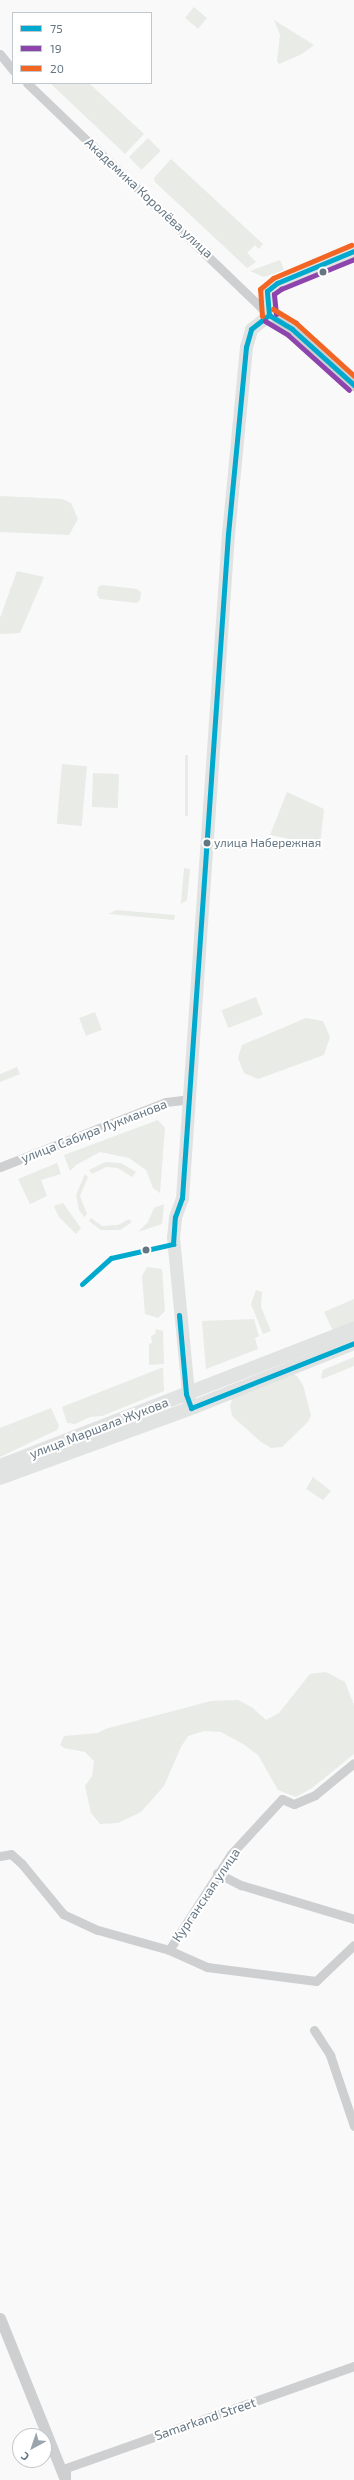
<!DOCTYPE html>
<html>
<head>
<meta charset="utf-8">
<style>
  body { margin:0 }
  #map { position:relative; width:354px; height:2480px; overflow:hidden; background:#f9f9f9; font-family:"Exo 2",sans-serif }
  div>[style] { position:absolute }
  .green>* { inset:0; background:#e8ebe6; transform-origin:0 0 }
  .minor>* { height:9px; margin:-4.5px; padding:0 4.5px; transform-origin:4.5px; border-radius:4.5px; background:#cecfd0 }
  .tertiary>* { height:11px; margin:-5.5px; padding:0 5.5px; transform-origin:5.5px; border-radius:5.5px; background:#cecfd0 }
  .secondary>* { height:13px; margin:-6.5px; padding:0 6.5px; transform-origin:6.5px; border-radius:6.5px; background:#e1e2e2 }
  .primary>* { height:14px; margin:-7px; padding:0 7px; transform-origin:7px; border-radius:7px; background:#e1e2e2 }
  .bus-1>* { height:5px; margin:-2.5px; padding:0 2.5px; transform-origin:2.5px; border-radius:2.5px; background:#00a9ce }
  .bus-2>* { height:5px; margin:-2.5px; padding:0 2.5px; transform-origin:2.5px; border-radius:2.5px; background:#8e44ad }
  .bus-3>* { height:5px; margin:-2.5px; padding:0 2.5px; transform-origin:2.5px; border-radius:2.5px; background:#f26522 }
  .dots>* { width:11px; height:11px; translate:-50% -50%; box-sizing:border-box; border:2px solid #fff; border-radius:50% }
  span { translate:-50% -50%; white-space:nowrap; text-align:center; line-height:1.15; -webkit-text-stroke:4px #fff; paint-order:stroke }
  .bus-label { font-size:12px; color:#657683 }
  .left { translate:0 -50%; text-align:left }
  .street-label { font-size:13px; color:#657683 }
  .legend { position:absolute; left:12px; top:12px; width:140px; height:72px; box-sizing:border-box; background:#fff; border:1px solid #c1c8cd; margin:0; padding:5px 7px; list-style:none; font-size:12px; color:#657683 }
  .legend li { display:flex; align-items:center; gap:8px; height:20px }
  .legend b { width:20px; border:1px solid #c1c8cd }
  .north { position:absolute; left:12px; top:2428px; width:40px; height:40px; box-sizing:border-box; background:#fff; border:1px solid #c1c8cd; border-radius:50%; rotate:220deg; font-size:11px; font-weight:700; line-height:16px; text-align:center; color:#657683 }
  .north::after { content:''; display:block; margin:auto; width:14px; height:18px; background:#99a4ac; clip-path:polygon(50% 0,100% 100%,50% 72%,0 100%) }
</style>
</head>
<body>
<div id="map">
  <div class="green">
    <i style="left:194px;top:7px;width:17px;height:14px;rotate:40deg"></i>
    <i style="clip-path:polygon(274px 20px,314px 45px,302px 54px,279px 64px,277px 61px,280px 35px)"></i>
    <i style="clip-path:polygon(50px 83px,89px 83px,144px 134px,125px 154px)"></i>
    <i style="left:148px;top:138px;width:18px;height:27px;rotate:45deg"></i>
    <i style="clip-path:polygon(171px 159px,263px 244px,259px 249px,255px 245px,247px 253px,256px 262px,247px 268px,155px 182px,154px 178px)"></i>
    <i style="clip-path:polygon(280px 260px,284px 270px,264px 277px,250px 271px)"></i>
    <i style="clip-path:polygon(0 496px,62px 499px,71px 503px,78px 519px,69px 535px,0 532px)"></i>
    <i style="clip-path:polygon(17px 571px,44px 577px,20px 633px,0 634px,0 618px)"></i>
    <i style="clip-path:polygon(102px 585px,137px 589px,141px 592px,140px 600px,137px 603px,100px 599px,97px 595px,98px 587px)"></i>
    <i style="left:185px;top:755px;width:3px;height:61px"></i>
    <i style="left:62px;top:764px;width:25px;height:60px;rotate:5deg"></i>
    <i style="left:93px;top:773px;width:26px;height:34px;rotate:2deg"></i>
    <i style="clip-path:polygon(287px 792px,324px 809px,320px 845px,270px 835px)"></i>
    <i style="clip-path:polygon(184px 868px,190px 869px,187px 900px,181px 904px)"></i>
    <i style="clip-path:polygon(116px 910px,175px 915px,174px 920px,109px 914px)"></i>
    <i style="left:256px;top:997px;width:19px;height:37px;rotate:69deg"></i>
    <i style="left:95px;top:1012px;width:19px;height:17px;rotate:69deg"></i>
    <i style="clip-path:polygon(306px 1018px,323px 1021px,330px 1037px,324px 1055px,258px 1079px,244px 1073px,238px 1058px,242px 1045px)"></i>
    <i style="clip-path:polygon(17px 1067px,20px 1074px,0 1082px,0 1074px)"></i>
    <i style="clip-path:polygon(158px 1120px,165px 1128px,160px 1193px,153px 1188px,146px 1170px,129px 1158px,100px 1152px,76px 1165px,70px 1171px,64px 1155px)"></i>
    <i style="clip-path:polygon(105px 1162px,121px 1163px,136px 1172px,132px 1177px,118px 1168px,106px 1167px,92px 1174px,89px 1170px)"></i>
    <i style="clip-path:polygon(57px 1163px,61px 1174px,41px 1180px,47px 1196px,30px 1204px,18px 1179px)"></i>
    <i style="clip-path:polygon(85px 1174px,88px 1177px,80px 1196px,87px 1214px,84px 1217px,79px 1210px,76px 1195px)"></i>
    <i style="clip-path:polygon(63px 1203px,81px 1228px,76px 1234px,59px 1217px,54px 1206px)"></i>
    <i style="clip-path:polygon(164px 1204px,162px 1224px,138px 1232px,148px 1222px,154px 1208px)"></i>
    <i style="clip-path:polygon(91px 1218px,102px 1226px,118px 1225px,129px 1219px,132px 1222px,120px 1230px,101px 1230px,89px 1221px)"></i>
    <i style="clip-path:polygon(147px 1267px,162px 1269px,165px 1311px,158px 1318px,145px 1314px,142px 1276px)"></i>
    <i style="clip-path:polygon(256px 1290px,262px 1292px,261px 1307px,271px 1331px,263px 1334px,251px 1304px)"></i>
    <i style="clip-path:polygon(354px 1299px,354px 1323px,333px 1331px,324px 1312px)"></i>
    <i style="clip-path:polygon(254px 1319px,259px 1336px,255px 1338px,258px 1349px,206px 1369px,202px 1321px)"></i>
    <i style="clip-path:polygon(156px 1329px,163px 1331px,164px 1364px,149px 1365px,149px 1344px,152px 1343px,151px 1336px,155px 1334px)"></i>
    <i style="clip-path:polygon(354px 1357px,354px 1366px,322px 1379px,321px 1377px,323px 1370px)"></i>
    <i style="clip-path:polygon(161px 1368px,163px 1368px,164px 1391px,102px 1416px,90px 1417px,75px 1424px,67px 1423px,62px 1407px)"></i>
    <i style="clip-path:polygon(290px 1373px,297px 1376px,303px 1385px,311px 1415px,308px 1422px,282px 1447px,271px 1448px,261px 1442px,232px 1416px,230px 1405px,234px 1396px)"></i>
    <i style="clip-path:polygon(51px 1408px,59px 1426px,57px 1430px,0 1457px,0 1428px)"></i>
    <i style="clip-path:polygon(313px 1477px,331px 1491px,323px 1500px,306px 1489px)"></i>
    <i style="clip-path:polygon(326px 1672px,345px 1682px,354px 1705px,354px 1754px,312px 1788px,296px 1797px,278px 1790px,258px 1755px,243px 1744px,221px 1732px,204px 1731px,188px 1736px,181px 1747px,164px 1786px,141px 1812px,118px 1823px,100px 1824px,91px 1813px,85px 1786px,92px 1776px,94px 1761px,85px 1752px,64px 1748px,60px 1745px,64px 1736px,98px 1733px,105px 1729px,211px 1701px,238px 1700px,253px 1708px,266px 1720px,279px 1713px,310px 1674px)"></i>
  </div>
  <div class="minor">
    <i style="left:0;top:54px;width:21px;rotate:51deg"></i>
    <i style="left:27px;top:83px;width:335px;rotate:43.8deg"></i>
    <i style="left:0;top:1167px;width:178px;rotate:-21.4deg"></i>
    <i style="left:166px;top:1102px;width:23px;rotate:-7deg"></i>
    <i style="left:0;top:1856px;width:11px;rotate:-10deg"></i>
    <i style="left:11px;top:1854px;width:15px;rotate:42deg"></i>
    <i style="left:22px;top:1864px;width:65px;rotate:50.6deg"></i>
    <i style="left:63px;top:1914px;width:38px;rotate:25deg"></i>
    <i style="left:98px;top:1930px;width:74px;rotate:15.7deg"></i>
    <i style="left:169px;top:1950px;width:42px;rotate:24.1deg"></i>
    <i style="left:207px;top:1967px;width:110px;rotate:7.3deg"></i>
    <i style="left:316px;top:1981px;width:52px;rotate:-43.5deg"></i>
    <i style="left:217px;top:1873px;width:27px;rotate:27deg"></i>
    <i style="left:241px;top:1885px;width:118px;rotate:16.7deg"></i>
    <i style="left:169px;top:1950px;width:114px;rotate:-57.1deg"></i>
    <i style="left:231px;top:1854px;width:75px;rotate:-47.2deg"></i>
    <i style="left:282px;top:1799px;width:13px;rotate:23deg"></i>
    <i style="left:294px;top:1804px;width:23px;rotate:-23deg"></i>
    <i style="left:315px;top:1795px;width:50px;rotate:-39.4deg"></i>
    <i style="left:314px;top:2030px;width:30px;rotate:57deg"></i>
    <i style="left:330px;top:2055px;width:75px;rotate:71.3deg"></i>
    <i style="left:66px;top:2480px;width:12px;rotate:-90deg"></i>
    <i style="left:66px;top:2468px;width:306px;rotate:-19.5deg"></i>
  </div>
  <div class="tertiary">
    <i style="left:269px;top:315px;width:27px;rotate:31deg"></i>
    <i style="left:292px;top:329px;width:84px;rotate:42.1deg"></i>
    <i style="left:0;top:2318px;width:175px;rotate:68.1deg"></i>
  </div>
  <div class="secondary">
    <i style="left:189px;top:1403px;width:167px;rotate:-95.5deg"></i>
    <i style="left:173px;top:1237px;width:20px;rotate:-84deg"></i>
    <i style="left:175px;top:1217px;width:20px;rotate:-70deg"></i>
    <i style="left:182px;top:1198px;width:666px;rotate:-86.04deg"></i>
    <i style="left:228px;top:534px;width:188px;rotate:-84.5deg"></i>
    <i style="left:246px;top:347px;width:19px;rotate:-74deg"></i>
    <i style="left:251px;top:329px;width:23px;rotate:-38deg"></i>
    <i style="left:269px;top:315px;width:24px;rotate:-95deg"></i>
    <i style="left:267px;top:291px;width:28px;rotate:-32deg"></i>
    <i style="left:291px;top:276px;width:68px;rotate:-21.6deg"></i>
  </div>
  <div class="primary">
    <i style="left:0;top:1466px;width:380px;rotate:-21.2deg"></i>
    <i style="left:0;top:1478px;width:207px;rotate:-20.1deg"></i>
    <i style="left:194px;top:1407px;width:172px;rotate:-21.8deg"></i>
  </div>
  <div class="bus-1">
    <i style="left:269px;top:315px;width:24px;rotate:-95deg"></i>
    <i style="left:267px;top:291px;width:13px;rotate:-39deg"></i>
    <i style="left:277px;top:283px;width:83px;rotate:-22.6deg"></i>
    <i style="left:269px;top:315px;width:27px;rotate:31deg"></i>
    <i style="left:292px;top:329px;width:84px;rotate:42.1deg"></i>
    <i style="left:82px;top:1284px;width:39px;rotate:-42deg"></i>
    <i style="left:111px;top:1258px;width:64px;rotate:-12.7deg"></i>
    <i style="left:173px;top:1244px;width:27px;rotate:-86deg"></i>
    <i style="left:175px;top:1217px;width:20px;rotate:-70deg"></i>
    <i style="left:182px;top:1198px;width:666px;rotate:-86.04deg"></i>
    <i style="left:228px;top:534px;width:188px;rotate:-84.5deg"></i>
    <i style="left:246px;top:347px;width:19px;rotate:-74deg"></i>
    <i style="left:251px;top:329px;width:23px;rotate:-38deg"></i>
    <i style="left:179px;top:1315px;width:79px;rotate:84.9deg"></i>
    <i style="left:186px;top:1394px;width:15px;rotate:70deg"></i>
    <i style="left:191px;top:1408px;width:175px;rotate:-21.7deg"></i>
  </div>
  <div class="bus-2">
    <i style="left:276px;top:314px;width:20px;rotate:-96deg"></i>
    <i style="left:274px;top:294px;width:9px;rotate:-36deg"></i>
    <i style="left:281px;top:289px;width:79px;rotate:-22.3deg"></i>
    <i style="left:265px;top:321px;width:27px;rotate:31deg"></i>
    <i style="left:288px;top:335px;width:82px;rotate:42deg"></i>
  </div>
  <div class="bus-3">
    <i style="left:273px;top:309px;width:27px;rotate:31deg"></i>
    <i style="left:296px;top:323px;width:79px;rotate:42.4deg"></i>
    <i style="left:262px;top:316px;width:27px;rotate:-94deg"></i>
    <i style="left:260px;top:289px;width:17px;rotate:-40deg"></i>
    <i style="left:273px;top:278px;width:85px;rotate:-22.9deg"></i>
  </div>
  <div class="dots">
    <i style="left:323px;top:272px;background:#657683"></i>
    <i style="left:207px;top:843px;background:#657683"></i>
    <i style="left:146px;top:1250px;background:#657683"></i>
  </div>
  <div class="bus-label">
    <span class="left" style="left:214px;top:843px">улица Набережная</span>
  </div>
  <div class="street-label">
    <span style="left:149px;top:198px;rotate:43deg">Академика Королёва улица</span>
    <span style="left:94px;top:1131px;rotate:-21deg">улица Сабира Лукманова</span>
    <span style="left:99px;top:1428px;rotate:-21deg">улица Маршала Жукова</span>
    <span style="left:206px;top:1895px;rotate:-56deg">Курганская улица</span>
    <span style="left:205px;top:2419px;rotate:-19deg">Samarkand Street</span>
  </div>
  <ul class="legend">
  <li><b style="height:5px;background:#00a9ce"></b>75</li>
  <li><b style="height:5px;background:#8e44ad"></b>19</li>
  <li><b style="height:5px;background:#f26522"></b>20</li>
  </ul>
  <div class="north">С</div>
</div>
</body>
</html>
